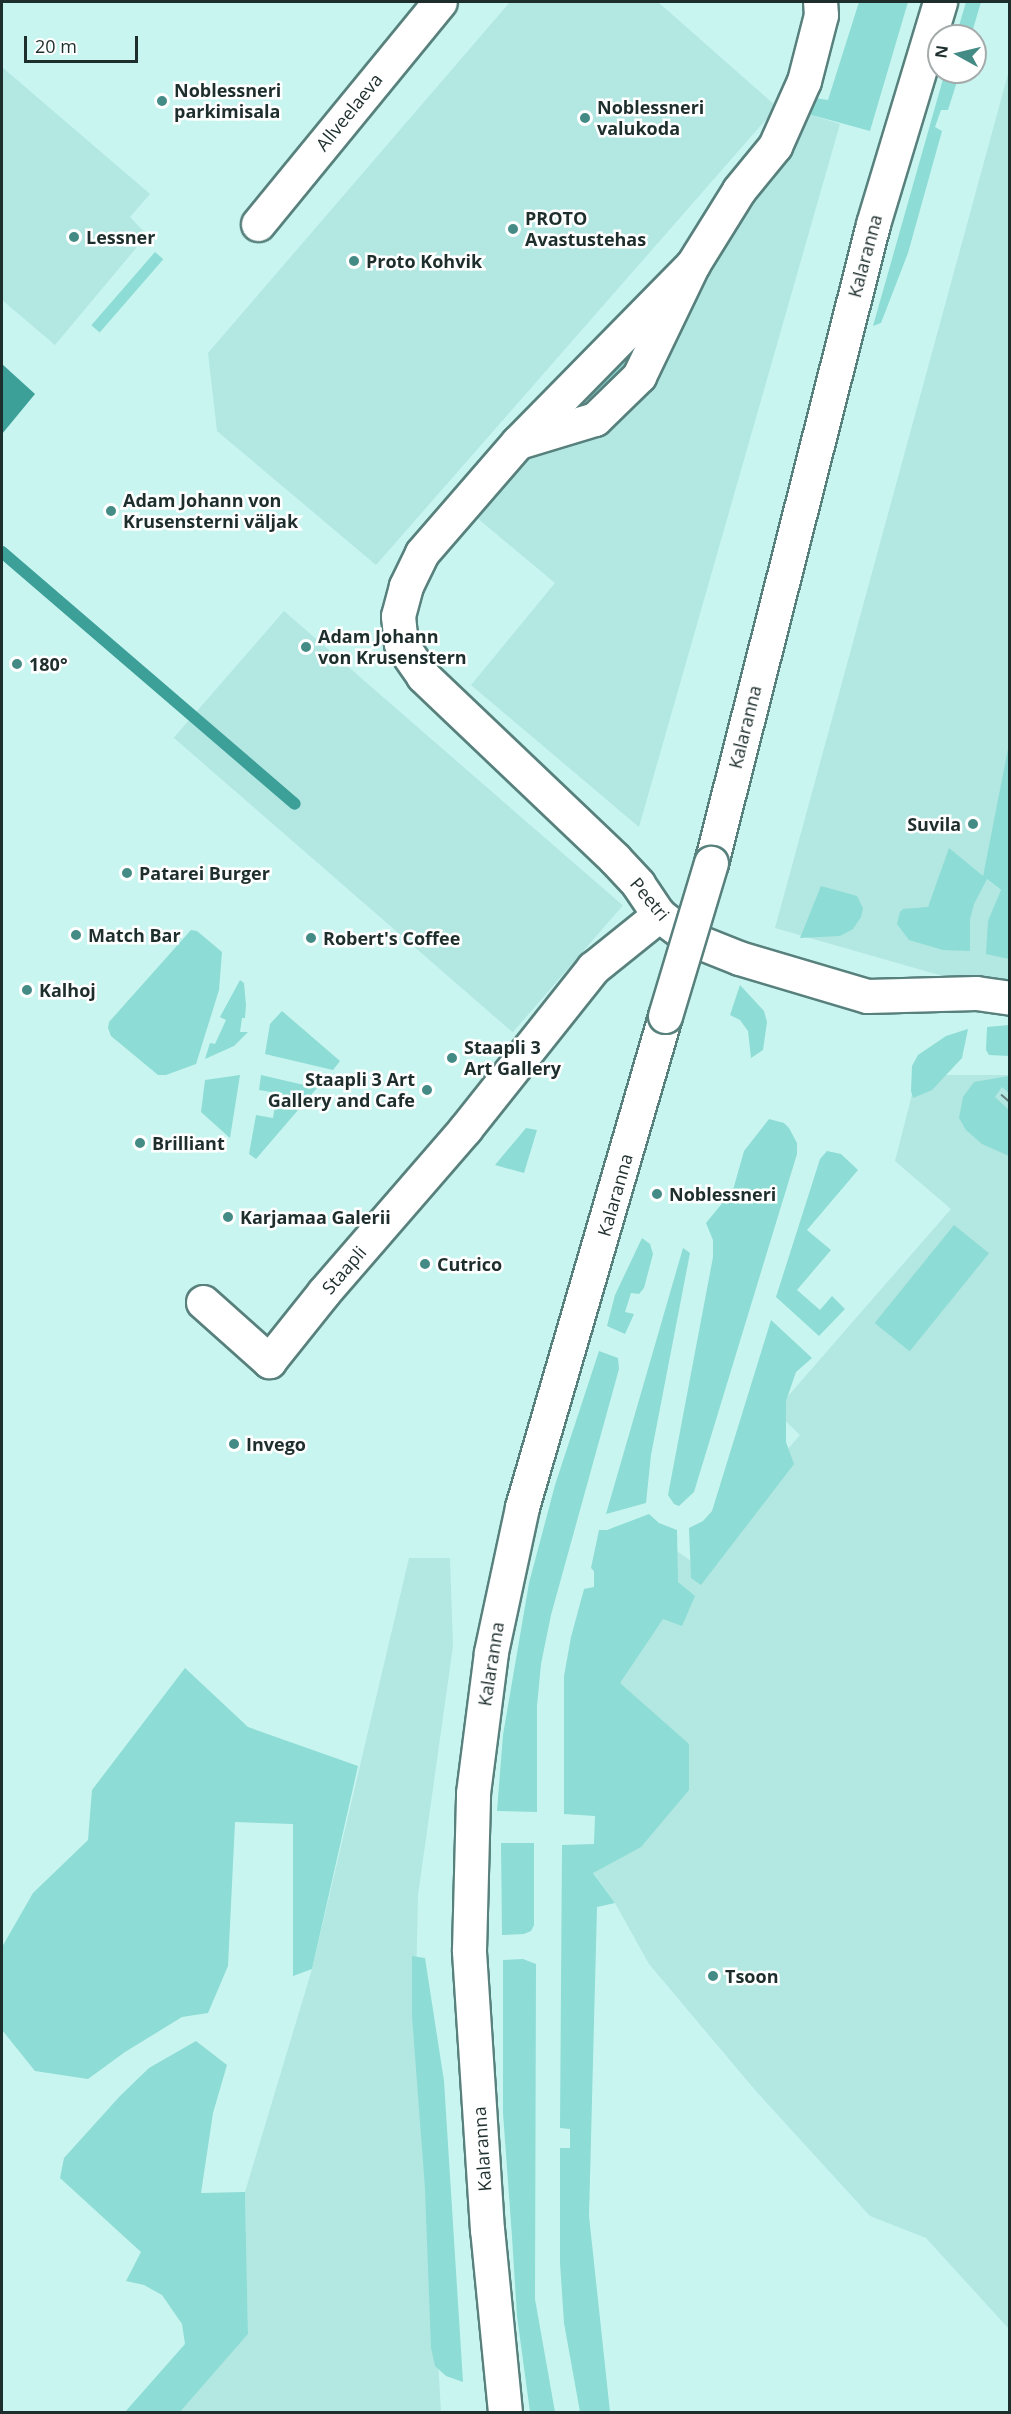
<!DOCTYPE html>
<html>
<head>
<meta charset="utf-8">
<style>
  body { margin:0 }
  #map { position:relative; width:1011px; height:2414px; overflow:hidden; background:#c9f5f0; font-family:"Open Sans",sans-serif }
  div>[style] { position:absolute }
  .built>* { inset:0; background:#b3e7e2; transform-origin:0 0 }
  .green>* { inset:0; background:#8ddcd5; transform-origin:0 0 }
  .water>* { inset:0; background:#3ca099 }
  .stream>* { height:12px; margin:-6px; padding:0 6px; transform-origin:6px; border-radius:6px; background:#3ca099 }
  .roads { filter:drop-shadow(2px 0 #58817d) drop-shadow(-2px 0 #58817d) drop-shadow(0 2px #58817d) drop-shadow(0 -2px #58817d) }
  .minor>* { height:33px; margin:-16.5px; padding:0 16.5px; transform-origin:16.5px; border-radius:16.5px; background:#fff }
  .tram>* { height:1.5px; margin:-0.75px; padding:0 0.75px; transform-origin:0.75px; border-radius:0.75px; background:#64807e }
  .bridges { filter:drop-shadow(2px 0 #58817d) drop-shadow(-2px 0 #58817d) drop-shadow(0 2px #58817d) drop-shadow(0 -2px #58817d) }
  .minor-bridge>* { height:33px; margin:-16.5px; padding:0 16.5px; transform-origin:16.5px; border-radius:16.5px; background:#fff }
  .dots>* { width:16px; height:16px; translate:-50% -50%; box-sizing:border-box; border:3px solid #fff; border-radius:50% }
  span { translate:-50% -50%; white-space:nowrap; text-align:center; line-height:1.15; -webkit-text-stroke:5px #fff; paint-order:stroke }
  .poi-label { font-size:18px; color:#1d2e2d; font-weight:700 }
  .left { translate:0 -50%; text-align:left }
  .right { translate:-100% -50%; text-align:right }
  .street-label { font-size:18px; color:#1d2e2d }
  .frame { position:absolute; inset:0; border:3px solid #1d2e2d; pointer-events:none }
  .north { position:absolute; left:927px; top:24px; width:60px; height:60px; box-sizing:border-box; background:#fff; border:2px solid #a5abab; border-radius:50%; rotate:278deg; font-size:16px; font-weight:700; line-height:24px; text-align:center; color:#1d2e2d }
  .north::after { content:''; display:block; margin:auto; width:21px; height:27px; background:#448b86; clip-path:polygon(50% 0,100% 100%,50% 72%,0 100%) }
  .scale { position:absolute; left:24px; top:36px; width:114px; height:27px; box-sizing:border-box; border:3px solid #1d2e2d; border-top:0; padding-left:8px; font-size:18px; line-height:21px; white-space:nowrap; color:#1d2e2d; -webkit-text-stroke:4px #fff; paint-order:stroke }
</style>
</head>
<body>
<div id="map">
  <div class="built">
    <i style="clip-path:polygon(510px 2px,658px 2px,777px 107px,376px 565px,217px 431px,208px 353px)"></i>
    <i style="clip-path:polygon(2px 67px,150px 194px,130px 217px,147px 235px,55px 345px,2px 300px)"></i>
    <i style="clip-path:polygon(1008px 74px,1010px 744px,983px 876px,1009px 897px,1009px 995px,775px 928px)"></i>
    <i style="clip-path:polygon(808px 114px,840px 124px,639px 827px,471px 685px,555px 583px,476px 517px,520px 459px,610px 431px,659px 375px,719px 244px,775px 178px)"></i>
    <i style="left:284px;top:611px;width:449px;height:168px;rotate:41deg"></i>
    <i style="clip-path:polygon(917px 1075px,1009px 1075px,1009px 2329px,926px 2238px,870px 2216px,755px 2090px,649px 1964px,615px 1903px,593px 1872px,609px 1547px,674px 1549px,691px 1561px,800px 1435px,775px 1411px,951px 1209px,895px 1161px)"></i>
    <i style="clip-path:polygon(409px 1558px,450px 1558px,453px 1646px,418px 1895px,416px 1983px,441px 2412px,180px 2412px,248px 2334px,245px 2192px,312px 1969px)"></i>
  </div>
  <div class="green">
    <i style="clip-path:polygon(859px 2px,908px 2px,870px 131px,808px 114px,815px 98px,828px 100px)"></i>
    <i style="clip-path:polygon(966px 2px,981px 2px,971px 36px,956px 36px)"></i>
    <i style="clip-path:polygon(945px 72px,960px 72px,948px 110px,941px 110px,935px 127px,942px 131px,908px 253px,881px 323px,873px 326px)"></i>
    <i style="left:155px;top:252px;width:11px;height:97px;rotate:41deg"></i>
    <i style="clip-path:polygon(630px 336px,641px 345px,594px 399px,590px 400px,584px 394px)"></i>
    <i style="clip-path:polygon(1009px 744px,1009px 959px,986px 954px,988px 921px,1001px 890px,987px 879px,974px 904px,970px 919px,970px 951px,943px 950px,909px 940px,897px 924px,900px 912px,903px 909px,928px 907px,949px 848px,983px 876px)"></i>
    <i style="clip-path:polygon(821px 886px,857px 896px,863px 908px,861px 917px,853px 929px,840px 936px,800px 938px)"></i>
    <i style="clip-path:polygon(191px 930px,197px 931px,222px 952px,219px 990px,196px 1064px,166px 1075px,158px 1075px,111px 1036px,108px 1028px,109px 1022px)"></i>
    <i style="clip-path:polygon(240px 980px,244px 983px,246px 1005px,245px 1018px,242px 1018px,240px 1032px,248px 1032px,234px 1046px,205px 1059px,210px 1043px,215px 1044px,226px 1020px,220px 1017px)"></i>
    <i style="clip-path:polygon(740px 985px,764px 1011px,767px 1022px,763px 1050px,751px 1058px,748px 1031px,740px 1020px,730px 1015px)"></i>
    <i style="clip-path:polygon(282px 1011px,340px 1061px,333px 1070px,265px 1054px,270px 1024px)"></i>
    <i style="clip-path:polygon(1009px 1025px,1009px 1056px,989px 1055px,986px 1050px,987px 1027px)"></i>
    <i style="clip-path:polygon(968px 1029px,962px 1058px,932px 1090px,913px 1098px,911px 1091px,912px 1066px,918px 1055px,946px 1036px)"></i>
    <i style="clip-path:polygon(240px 1075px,230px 1138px,201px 1112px,205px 1080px)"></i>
    <i style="clip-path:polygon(261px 1075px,317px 1088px,256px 1159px,249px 1154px,256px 1115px,273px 1118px,277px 1093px,259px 1090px)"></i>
    <i style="clip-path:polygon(1009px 1076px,1009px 1093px,1002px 1087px,995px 1097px,1009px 1110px,1009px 1156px,982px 1144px,966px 1130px,959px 1118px,963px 1097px,974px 1082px)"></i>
    <i style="clip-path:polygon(769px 1119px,784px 1123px,789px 1128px,797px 1143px,797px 1154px,694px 1492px,679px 1506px,674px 1504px,668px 1495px,713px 1257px,713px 1240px,706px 1223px,733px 1190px,744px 1151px)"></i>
    <i style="clip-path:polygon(526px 1128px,537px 1130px,524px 1173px,495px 1165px)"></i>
    <i style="clip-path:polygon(827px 1151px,841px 1154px,858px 1170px,807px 1230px,831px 1250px,797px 1290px,820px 1310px,832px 1296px,845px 1309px,819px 1336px,776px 1297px,820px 1159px)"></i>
    <i style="left:954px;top:1225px;width:45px;height:126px;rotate:39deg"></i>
    <i style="clip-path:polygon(642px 1238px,650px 1244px,653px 1254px,644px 1288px,639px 1294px,631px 1293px,625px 1312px,634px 1314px,625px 1334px,607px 1326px,615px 1295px)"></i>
    <i style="clip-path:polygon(683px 1248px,690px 1253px,651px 1455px,646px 1503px,606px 1514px)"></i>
    <i style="clip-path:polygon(771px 1320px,812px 1358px,796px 1372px,786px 1401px,786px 1442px,794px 1464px,701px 1585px,691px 1578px,689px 1528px,703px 1521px,712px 1511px)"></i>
    <i style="clip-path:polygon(599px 1351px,618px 1358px,619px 1369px,551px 1615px,541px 1664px,537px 1706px,537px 1812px,497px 1811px,503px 1735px,529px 1583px,555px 1485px)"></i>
    <i style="clip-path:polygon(649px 1514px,659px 1523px,677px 1530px,678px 1582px,695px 1596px,682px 1626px,663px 1619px,620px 1683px,689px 1744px,689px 1790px,641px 1847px,593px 1873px,615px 1903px,597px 1907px,589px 2216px,610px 2412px,580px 2412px,564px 2323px,560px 2263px,560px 2148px,570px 2148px,570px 2129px,560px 2128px,562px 1845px,594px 1844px,595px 1816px,564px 1814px,564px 1676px,571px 1637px,584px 1589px,594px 1587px,594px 1571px,591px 1568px,599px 1530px,607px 1530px)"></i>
    <i style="clip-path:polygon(185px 1668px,248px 1727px,358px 1766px,312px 1969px,293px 1976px,293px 1824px,235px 1822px,228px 1966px,208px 2013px,182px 2017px,125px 2052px,88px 2079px,35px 2071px,2px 2030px,2px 1947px,33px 1893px,88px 1840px,92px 1790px)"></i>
    <i style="clip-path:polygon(501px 1843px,534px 1843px,534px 1925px,531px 1931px,524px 1934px,502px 1935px)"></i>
    <i style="clip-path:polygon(412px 1956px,425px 1958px,444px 2081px,463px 2382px,446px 2376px,435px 2366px,431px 2348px,425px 2188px,412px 2016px)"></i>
    <i style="clip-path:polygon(523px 1959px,536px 1964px,535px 2299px,555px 2412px,530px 2412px,517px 2316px,512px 2237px,503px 2113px,503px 1960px)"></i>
    <i style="clip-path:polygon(196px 2041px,227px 2065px,213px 2113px,201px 2193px,245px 2192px,248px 2334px,180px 2412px,125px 2412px,185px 2344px,182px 2324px,162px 2295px,144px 2285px,126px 2281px,141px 2252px,60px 2178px,64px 2158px,120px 2096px,149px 2068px)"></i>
  </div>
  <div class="water">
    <i style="clip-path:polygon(2px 364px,35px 394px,2px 434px)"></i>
  </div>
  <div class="stream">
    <i style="left:2px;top:552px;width:386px;rotate:40.7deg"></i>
  </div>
  <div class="roads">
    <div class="minor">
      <i style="left:258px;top:224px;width:287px;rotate:-50.7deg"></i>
      <i style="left:693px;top:264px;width:250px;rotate:134.5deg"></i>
      <i style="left:518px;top:442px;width:147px;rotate:130.9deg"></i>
      <i style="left:422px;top:553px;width:37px;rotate:116deg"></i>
      <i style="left:406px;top:586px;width:31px;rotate:105deg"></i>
      <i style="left:398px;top:616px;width:28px;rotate:84deg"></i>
      <i style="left:401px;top:644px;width:39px;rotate:55deg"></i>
      <i style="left:423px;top:676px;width:265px;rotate:43.6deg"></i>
      <i style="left:615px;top:859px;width:34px;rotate:47deg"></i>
      <i style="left:638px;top:884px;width:37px;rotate:56deg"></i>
      <i style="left:659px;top:915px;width:38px;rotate:37deg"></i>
      <i style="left:689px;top:938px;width:54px;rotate:21.8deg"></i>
      <i style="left:739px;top:958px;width:134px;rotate:16.5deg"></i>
      <i style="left:867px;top:996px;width:109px;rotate:-1.6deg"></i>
      <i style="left:976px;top:993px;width:34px;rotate:8deg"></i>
      <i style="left:522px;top:441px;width:76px;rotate:-16.8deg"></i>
      <i style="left:595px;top:419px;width:62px;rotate:-44.3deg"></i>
      <i style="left:639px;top:376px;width:124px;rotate:-64.3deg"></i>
      <i style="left:693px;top:264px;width:87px;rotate:-58.1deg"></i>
      <i style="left:739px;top:190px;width:57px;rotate:-50.7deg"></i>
      <i style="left:775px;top:146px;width:71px;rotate:-66deg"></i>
      <i style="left:804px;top:81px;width:68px;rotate:-75.6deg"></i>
      <i style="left:821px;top:15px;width:13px;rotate:-94deg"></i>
      <i style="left:711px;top:863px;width:659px;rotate:-75.77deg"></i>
      <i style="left:873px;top:224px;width:232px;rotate:-73.2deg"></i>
      <i style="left:203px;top:1302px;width:89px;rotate:41.8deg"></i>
      <i style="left:269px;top:1361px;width:88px;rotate:-51.4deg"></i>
      <i style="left:324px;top:1292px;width:216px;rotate:-49.1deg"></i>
      <i style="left:465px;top:1129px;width:206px;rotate:-51.5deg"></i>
      <i style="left:593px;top:968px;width:85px;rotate:-38.8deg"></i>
      <i style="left:505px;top:2412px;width:183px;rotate:-95.6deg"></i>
      <i style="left:487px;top:2230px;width:281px;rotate:-93.7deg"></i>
      <i style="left:469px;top:1950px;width:157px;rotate:-88.5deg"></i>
      <i style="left:473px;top:1793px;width:142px;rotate:-82.7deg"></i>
      <i style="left:491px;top:1652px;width:148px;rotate:-77.9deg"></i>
      <i style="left:522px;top:1507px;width:511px;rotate:-73.76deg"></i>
    </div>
  </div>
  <div class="tram">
    <i style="left:1002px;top:1095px;width:11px;rotate:41deg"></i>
  </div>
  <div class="bridges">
    <div class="minor-bridge">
      <i style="left:665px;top:1016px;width:160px;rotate:-73.3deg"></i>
    </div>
  </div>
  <div class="dots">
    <i style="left:162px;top:101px;background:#448b86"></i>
    <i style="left:585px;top:118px;background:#448b86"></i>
    <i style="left:513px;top:229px;background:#448b86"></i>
    <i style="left:74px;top:237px;background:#448b86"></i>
    <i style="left:354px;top:261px;background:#448b86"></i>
    <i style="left:111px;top:511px;background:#448b86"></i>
    <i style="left:306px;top:647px;background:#448b86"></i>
    <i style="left:17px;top:664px;background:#448b86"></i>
    <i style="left:973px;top:824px;background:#448b86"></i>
    <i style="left:127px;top:873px;background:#448b86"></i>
    <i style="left:76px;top:935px;background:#448b86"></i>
    <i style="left:311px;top:938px;background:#448b86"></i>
    <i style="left:27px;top:990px;background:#448b86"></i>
    <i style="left:452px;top:1058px;background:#448b86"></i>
    <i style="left:427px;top:1090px;background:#448b86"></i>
    <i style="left:140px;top:1143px;background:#448b86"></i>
    <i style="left:657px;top:1194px;background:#448b86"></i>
    <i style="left:228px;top:1217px;background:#448b86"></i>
    <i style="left:425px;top:1264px;background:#448b86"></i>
    <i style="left:234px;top:1444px;background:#448b86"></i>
    <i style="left:713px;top:1976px;background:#448b86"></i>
  </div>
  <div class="poi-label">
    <span class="left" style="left:174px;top:101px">Noblessneri<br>parkimisala</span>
    <span class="left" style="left:597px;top:118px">Noblessneri<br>valukoda</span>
    <span class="left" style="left:525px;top:229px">PROTO<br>Avastustehas</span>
    <span class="left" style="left:86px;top:237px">Lessner</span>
    <span class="left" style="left:366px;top:261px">Proto Kohvik</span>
    <span class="left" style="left:123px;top:511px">Adam Johann von<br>Krusensterni väljak</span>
    <span class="left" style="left:318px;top:647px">Adam Johann<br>von Krusenstern</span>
    <span class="left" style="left:29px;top:664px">180°</span>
    <span class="right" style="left:961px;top:824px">Suvila</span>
    <span class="left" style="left:139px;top:873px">Patarei Burger</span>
    <span class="left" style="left:88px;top:935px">Match Bar</span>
    <span class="left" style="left:323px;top:938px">Robert's Coffee</span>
    <span class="left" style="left:39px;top:990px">Kalhoj</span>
    <span class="left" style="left:464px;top:1058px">Staapli 3<br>Art Gallery</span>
    <span class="right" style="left:415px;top:1090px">Staapli 3 Art<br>Gallery and Cafe</span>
    <span class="left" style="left:152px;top:1143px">Brilliant</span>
    <span class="left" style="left:669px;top:1194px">Noblessneri</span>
    <span class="left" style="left:240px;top:1217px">Karjamaa Galerii</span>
    <span class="left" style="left:437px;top:1264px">Cutrico</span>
    <span class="left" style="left:246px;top:1444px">Invego</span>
    <span class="left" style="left:725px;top:1976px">Tsoon</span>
  </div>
  <div class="street-label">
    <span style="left:349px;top:112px;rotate:-51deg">Allveelaeva</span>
    <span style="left:865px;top:256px;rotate:-75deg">Kalaranna</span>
    <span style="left:745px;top:727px;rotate:-76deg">Kalaranna</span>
    <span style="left:650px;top:899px;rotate:50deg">Peetri</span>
    <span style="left:615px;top:1195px;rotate:-74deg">Kalaranna</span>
    <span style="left:344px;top:1270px;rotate:-49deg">Staapli</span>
    <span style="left:491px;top:1664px;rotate:-81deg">Kalaranna</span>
    <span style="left:482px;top:2149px;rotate:-94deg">Kalaranna</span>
  </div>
  <div class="frame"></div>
  <div class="north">N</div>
  <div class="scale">20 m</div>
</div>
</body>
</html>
